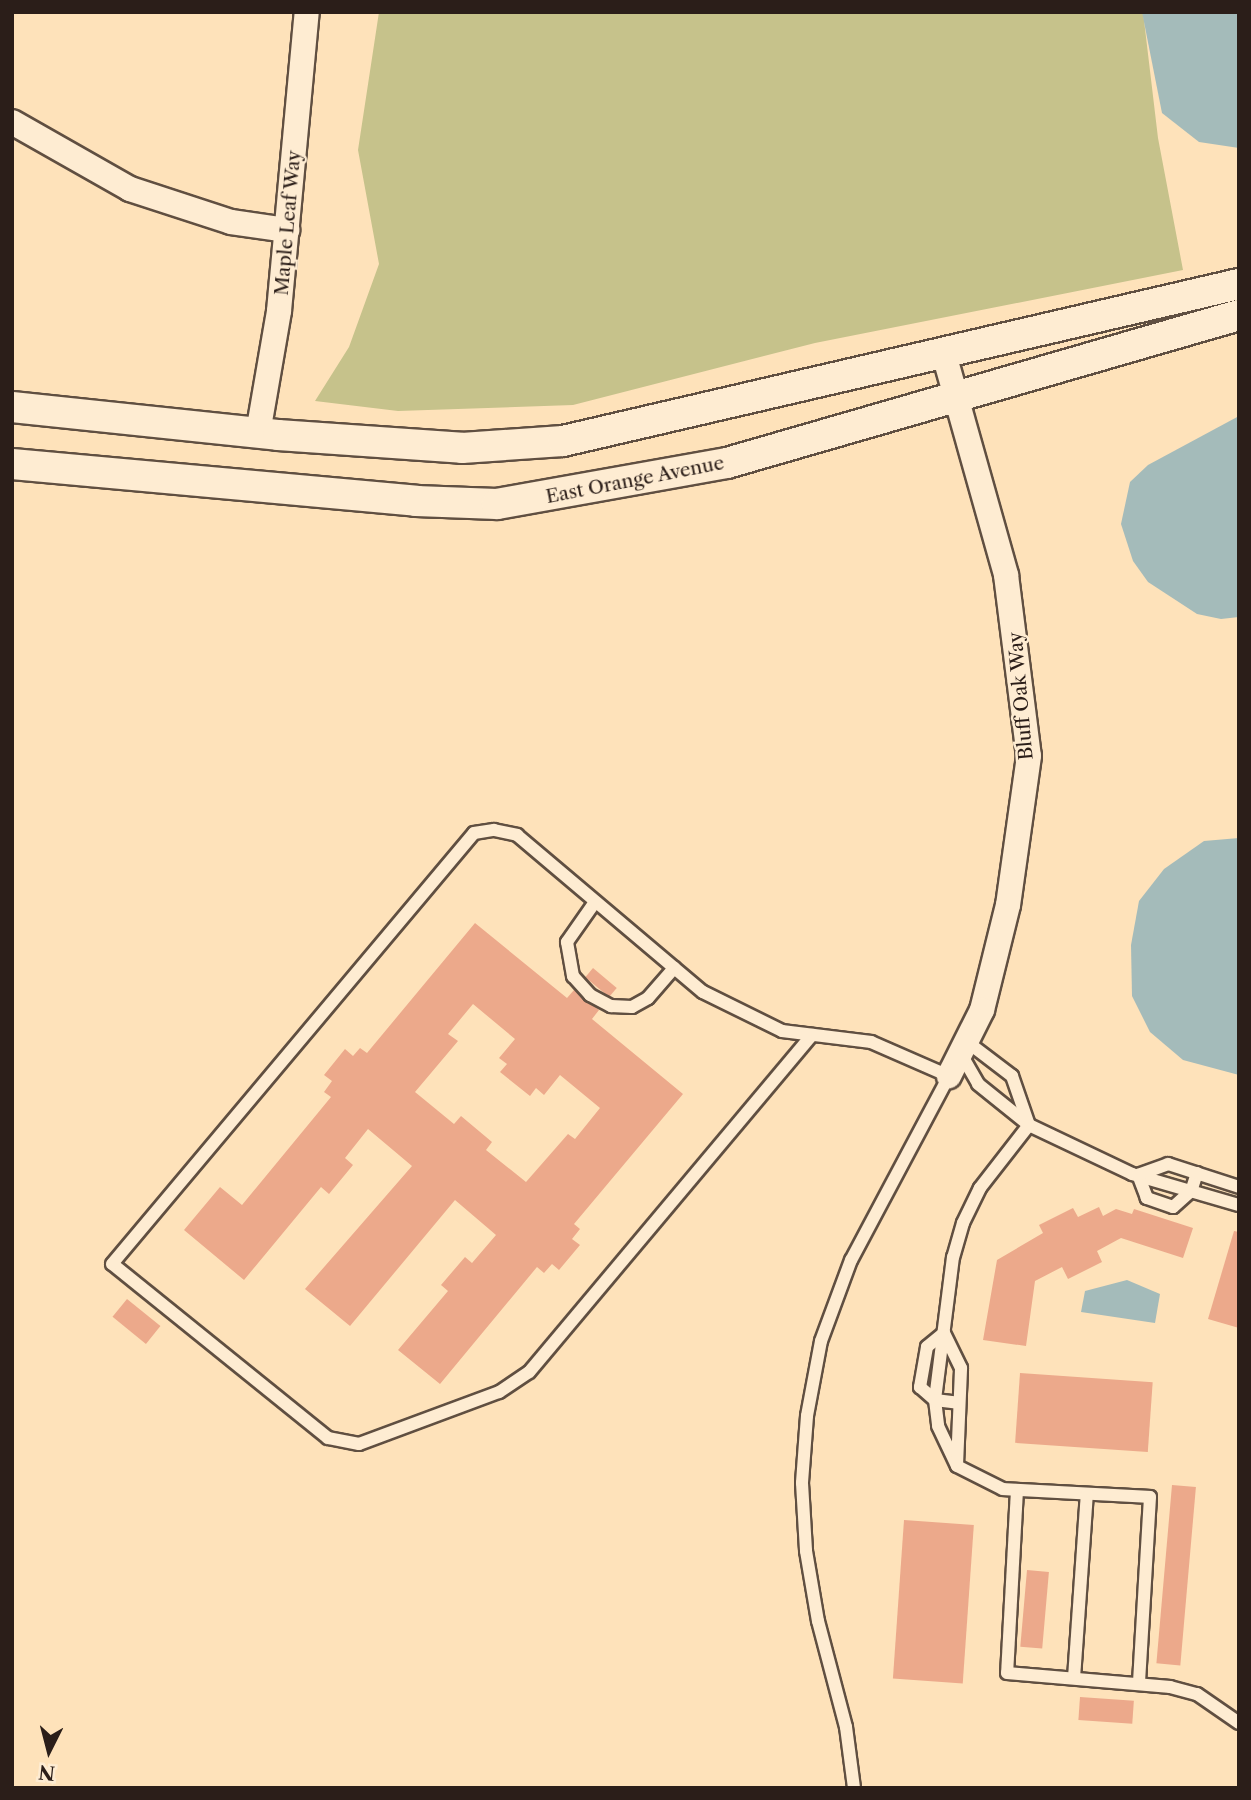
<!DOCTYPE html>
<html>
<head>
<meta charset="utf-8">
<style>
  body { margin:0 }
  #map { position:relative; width:1251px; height:1800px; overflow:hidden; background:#fee2ba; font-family:"Libre Caslon Text",serif }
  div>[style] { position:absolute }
  .green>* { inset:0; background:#c6c28b }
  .water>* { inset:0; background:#a4bbba }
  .building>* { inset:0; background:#eca98b; transform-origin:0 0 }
  .roads { filter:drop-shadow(2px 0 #604f41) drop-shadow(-2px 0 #604f41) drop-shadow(0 2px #604f41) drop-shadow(0 -2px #604f41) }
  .service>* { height:12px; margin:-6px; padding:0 6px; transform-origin:6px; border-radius:6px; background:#feecd2 }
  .minor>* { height:24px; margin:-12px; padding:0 12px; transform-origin:12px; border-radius:12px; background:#feecd2 }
  .tertiary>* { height:30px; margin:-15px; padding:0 15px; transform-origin:15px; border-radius:15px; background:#feecd2 }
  span { translate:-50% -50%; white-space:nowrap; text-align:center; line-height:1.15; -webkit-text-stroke:5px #feecd2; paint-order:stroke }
  .street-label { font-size:19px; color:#2b1e19 }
  .frame { position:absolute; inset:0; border:14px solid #2b1e19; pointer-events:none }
  .north { position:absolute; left:14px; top:1716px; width:70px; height:70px; -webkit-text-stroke:5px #feecd2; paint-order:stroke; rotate:186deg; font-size:19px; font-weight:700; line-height:28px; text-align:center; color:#2b1e19 }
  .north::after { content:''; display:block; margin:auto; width:24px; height:32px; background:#2b1e19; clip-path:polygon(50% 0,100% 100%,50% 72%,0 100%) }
</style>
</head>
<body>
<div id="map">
  <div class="green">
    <i style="clip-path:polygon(379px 12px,1143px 12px,1158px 138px,1183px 270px,815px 343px,573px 405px,398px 411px,315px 401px,349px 347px,379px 264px,358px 150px)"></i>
  </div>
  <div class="water">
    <i style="clip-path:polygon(1142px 12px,1239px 12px,1239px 148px,1199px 142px,1162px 113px)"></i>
    <i style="clip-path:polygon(1239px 416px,1239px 617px,1221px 619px,1197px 614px,1148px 582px,1133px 561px,1121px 524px,1130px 482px,1148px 465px)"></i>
    <i style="clip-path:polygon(1239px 838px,1239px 1075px,1183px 1060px,1150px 1032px,1132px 996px,1131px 945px,1139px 901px,1164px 869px,1204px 841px)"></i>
    <i style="clip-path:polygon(1127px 1280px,1160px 1294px,1155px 1323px,1081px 1312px,1085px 1291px)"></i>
  </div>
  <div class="building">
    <i style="clip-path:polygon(evenodd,475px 923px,567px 998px,574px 990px,599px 1010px,592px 1019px,683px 1094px,574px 1224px,580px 1229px,572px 1239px,580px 1245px,559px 1270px,552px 1264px,544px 1273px,537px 1267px,440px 1384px,398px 1350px,448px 1291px,441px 1285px,465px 1257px,472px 1263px,496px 1235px,455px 1200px,350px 1326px,305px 1289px,412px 1166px,368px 1129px,345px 1158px,353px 1165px,329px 1194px,321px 1187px,244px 1280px,184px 1230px,220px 1187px,242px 1205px,331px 1097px,324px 1092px,332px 1081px,324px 1075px,345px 1049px,353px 1056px,360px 1048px,367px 1053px,475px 923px,473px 1004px,515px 1039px,499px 1058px,507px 1064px,500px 1072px,530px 1096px,536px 1088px,544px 1095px,560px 1075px,600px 1108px,575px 1139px,568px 1134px,526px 1182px,486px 1150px,492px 1142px,461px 1116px,454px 1124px,415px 1092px,458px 1041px,448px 1034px,473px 1004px)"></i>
    <i style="left:593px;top:968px;width:31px;height:12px;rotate:40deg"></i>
    <i style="clip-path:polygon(1099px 1207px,1103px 1216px,1116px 1209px,1132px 1214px,1134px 1209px,1193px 1228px,1183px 1258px,1121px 1238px,1097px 1251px,1102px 1262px,1068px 1279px,1062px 1267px,1035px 1281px,1026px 1346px,983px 1340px,997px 1260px,1043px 1233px,1039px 1225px,1073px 1208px,1078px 1217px)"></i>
    <i style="clip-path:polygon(1234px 1231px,1239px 1232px,1239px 1328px,1208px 1319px)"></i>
    <i style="left:127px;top:1299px;width:43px;height:23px;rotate:39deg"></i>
    <i style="left:1020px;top:1373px;width:133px;height:70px;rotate:4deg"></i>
    <i style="left:1172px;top:1485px;width:24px;height:179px;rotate:5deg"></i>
    <i style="left:904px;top:1520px;width:70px;height:159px;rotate:4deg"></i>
    <i style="left:1027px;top:1570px;width:22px;height:77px;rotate:5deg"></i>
    <i style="left:1080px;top:1697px;width:54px;height:23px;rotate:4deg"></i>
  </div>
  <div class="roads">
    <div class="service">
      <i style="left:595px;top:902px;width:49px;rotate:125deg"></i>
      <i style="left:567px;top:942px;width:35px;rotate:80deg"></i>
      <i style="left:573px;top:976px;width:25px;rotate:48deg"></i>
      <i style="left:590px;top:995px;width:24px;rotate:28deg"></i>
      <i style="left:611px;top:1006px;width:21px;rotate:3deg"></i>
      <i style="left:632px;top:1007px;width:18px;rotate:-29deg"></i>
      <i style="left:648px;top:998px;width:40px;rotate:-49deg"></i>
      <i style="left:812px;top:1035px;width:440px;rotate:130deg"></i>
      <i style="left:529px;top:1372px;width:36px;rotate:146deg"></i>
      <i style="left:499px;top:1392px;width:149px;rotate:159.6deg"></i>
      <i style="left:359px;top:1444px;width:32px;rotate:-169deg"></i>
      <i style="left:328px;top:1438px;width:277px;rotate:-141.1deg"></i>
      <i style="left:112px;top:1264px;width:563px;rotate:-49.97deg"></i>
      <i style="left:474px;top:833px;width:20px;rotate:-9deg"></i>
      <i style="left:494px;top:830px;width:24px;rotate:12deg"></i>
      <i style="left:517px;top:835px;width:243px;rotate:40.2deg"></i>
      <i style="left:703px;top:992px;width:88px;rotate:26.3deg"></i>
      <i style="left:782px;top:1031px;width:90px;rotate:7deg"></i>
      <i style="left:871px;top:1042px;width:85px;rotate:23.6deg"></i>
      <i style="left:949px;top:1076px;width:208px;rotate:118deg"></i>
      <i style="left:851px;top:1260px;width:86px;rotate:110.3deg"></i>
      <i style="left:821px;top:1341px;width:76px;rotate:100.6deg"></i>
      <i style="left:807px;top:1416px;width:67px;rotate:94.3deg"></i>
      <i style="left:802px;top:1483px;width:68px;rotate:86.6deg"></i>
      <i style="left:806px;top:1551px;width:71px;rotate:80.3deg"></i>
      <i style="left:818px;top:1621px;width:110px;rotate:75.2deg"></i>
      <i style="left:846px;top:1727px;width:62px;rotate:82.5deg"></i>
      <i style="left:966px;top:1041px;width:58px;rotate:37.3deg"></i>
      <i style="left:1012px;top:1076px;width:52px;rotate:70.9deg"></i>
      <i style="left:961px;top:1054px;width:34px;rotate:60deg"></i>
      <i style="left:978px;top:1084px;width:65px;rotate:38.8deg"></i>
      <i style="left:1029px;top:1125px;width:114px;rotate:25.4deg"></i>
      <i style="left:1132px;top:1174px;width:111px;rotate:16.2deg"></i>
      <i style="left:1029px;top:1125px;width:80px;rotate:127.9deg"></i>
      <i style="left:980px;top:1188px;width:39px;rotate:116deg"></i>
      <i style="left:963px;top:1223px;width:35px;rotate:106deg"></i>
      <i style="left:953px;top:1257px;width:144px;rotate:97.2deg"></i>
      <i style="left:935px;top:1400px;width:26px;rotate:83deg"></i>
      <i style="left:938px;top:1426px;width:44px;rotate:64.6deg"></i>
      <i style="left:957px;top:1466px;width:51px;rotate:26.6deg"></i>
      <i style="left:1003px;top:1489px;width:147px;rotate:3.1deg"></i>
      <i style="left:1150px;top:1497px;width:187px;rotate:93.4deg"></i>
      <i style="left:1197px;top:1173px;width:19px;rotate:108deg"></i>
      <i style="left:1191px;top:1191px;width:24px;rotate:138deg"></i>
      <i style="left:1173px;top:1207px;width:28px;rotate:-161deg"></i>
      <i style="left:1147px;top:1198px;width:25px;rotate:-111deg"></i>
      <i style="left:1138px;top:1175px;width:32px;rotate:-20deg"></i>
      <i style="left:1168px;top:1164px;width:75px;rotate:17.9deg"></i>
      <i style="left:957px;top:1465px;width:97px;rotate:-87.6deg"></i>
      <i style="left:961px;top:1368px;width:39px;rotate:-116deg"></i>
      <i style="left:944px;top:1333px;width:22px;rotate:141deg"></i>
      <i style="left:927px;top:1347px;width:41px;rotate:99.9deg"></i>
      <i style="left:920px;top:1387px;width:20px;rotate:41deg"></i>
      <i style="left:935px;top:1400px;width:23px;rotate:7deg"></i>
      <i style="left:1017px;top:1490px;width:183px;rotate:93.1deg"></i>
      <i style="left:1007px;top:1673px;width:164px;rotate:4.9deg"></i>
      <i style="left:1170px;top:1687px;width:28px;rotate:15deg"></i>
      <i style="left:1197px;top:1694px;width:51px;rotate:34.6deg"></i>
      <i style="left:1074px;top:1678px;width:184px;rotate:-86deg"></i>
    </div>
    <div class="minor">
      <i style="left:12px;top:122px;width:136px;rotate:29.6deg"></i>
      <i style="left:130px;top:189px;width:106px;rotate:18.1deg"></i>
      <i style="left:231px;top:222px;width:57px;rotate:8.1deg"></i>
      <i style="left:944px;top:354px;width:230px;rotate:74.3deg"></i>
      <i style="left:1006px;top:575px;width:182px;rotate:82.8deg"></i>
      <i style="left:1029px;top:756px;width:150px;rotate:98deg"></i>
      <i style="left:1008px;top:905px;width:108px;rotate:103.9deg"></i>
      <i style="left:982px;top:1010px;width:74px;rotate:116.6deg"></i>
      <i style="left:258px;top:433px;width:124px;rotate:-80.2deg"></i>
      <i style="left:279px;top:311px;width:300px;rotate:-84.7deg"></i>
    </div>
    <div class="tertiary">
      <i style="left:12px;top:407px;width:267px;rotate:6deg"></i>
      <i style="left:278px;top:435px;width:184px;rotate:4deg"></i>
      <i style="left:462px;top:448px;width:101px;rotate:-4deg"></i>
      <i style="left:563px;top:441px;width:694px;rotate:-13.08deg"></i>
      <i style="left:12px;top:464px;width:406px;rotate:5.2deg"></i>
      <i style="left:416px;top:501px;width:81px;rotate:2.1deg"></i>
      <i style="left:497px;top:504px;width:234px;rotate:-10.1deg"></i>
      <i style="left:727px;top:463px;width:533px;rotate:-16.12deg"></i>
    </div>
  </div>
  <div class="street-label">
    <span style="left:288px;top:223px;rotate:-85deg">Maple Leaf Way</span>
    <span style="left:635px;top:480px;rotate:-11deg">East Orange Avenue</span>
    <span style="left:1021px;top:696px;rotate:-95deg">Bluff Oak Way</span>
  </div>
  <div class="frame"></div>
  <div class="north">N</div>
</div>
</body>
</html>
